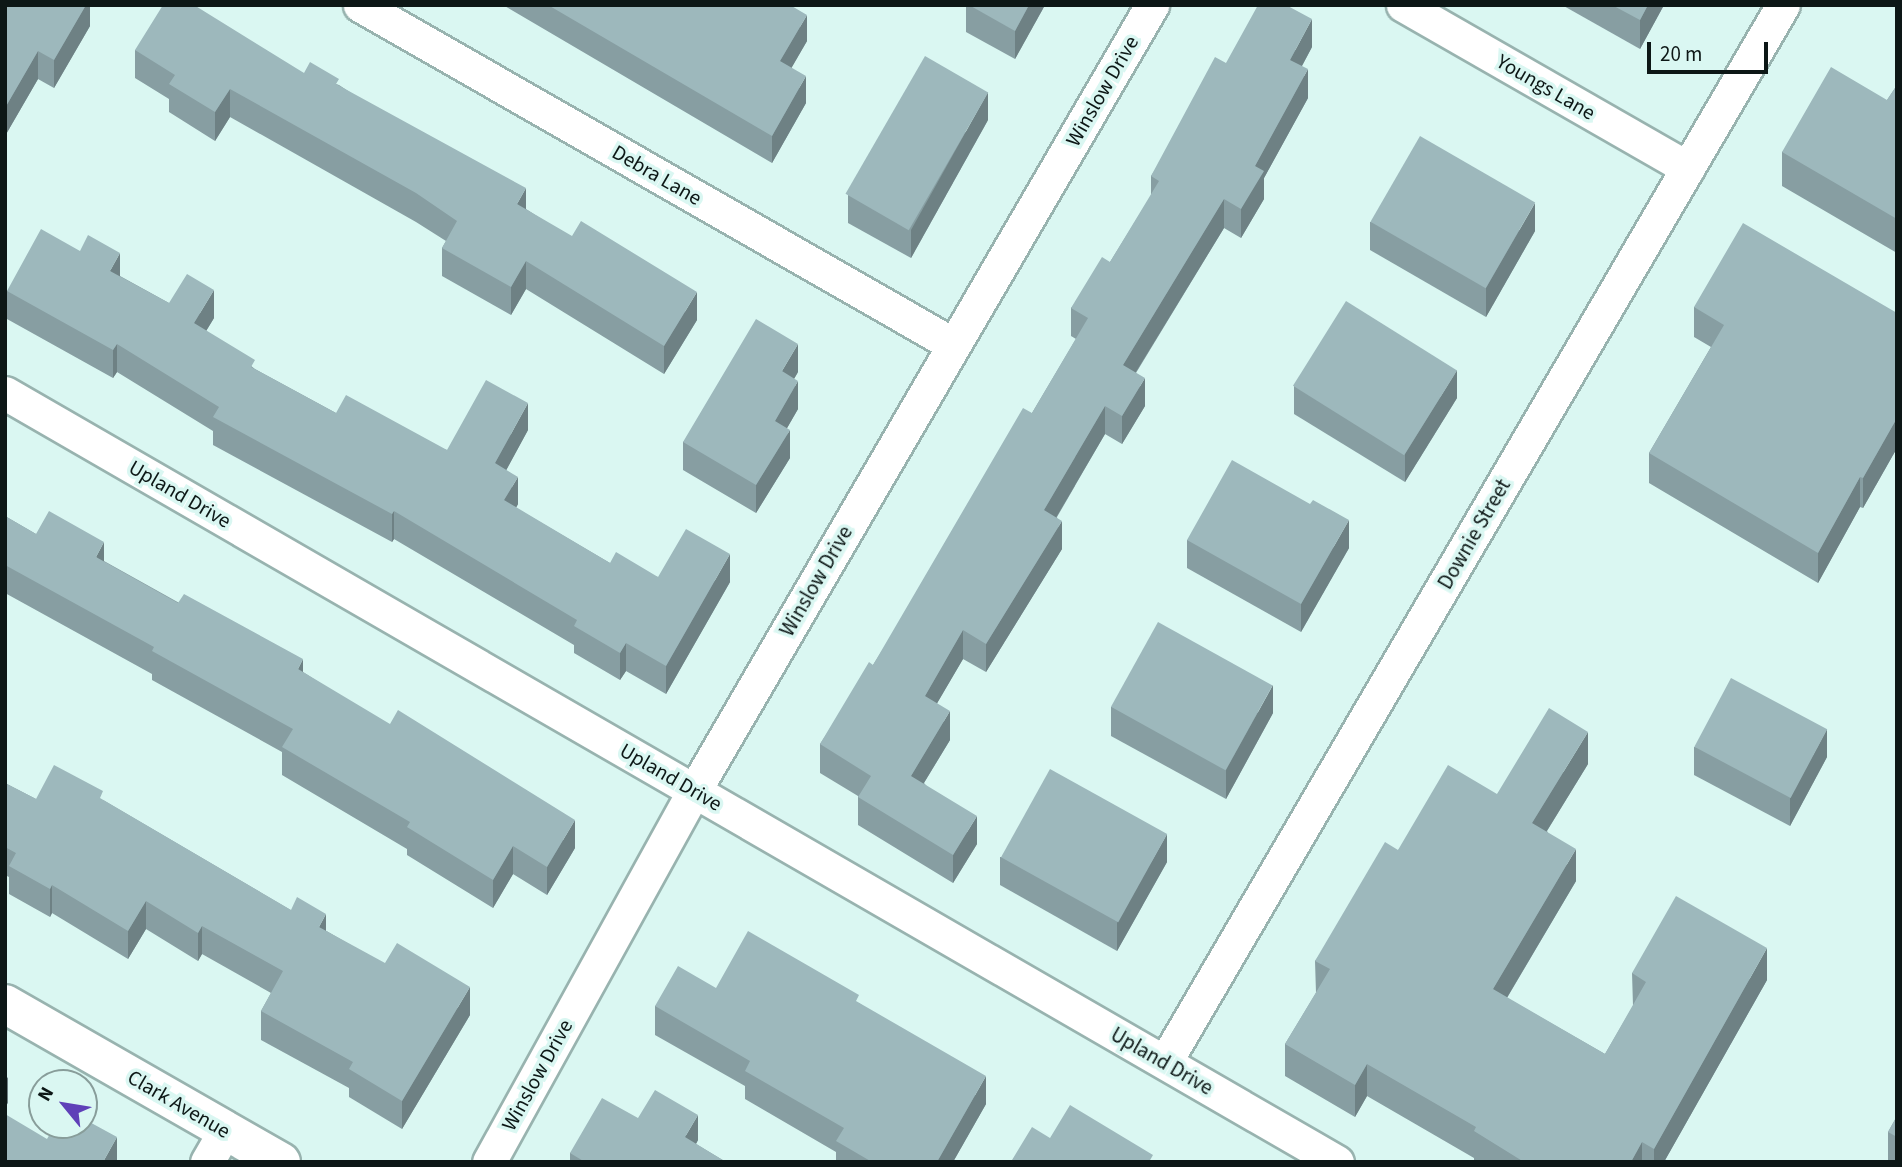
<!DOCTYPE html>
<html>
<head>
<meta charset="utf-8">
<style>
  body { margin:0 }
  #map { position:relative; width:1902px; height:1167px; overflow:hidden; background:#daf7f2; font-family:"Source Sans 3",sans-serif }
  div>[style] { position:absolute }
  .roads { filter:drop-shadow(2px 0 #98b3af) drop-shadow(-2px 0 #98b3af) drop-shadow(0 2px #98b3af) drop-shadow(0 -2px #98b3af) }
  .minor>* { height:33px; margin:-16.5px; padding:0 16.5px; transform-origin:16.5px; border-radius:16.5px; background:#fff }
  .tertiary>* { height:38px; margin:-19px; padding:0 19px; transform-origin:19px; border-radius:19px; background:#fff }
  .wall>* { inset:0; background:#879ea2 }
  .shaded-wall>* { inset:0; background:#6e8184 }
  .building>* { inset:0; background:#9db8bc; transform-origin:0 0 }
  span { translate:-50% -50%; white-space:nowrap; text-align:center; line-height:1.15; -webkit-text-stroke:7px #daf7f2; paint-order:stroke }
  .street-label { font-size:21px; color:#0d1716 }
  .frame { position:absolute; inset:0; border:7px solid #0d1716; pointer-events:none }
  .north { position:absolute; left:28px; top:1069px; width:70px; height:70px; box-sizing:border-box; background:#daf7f2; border:2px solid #889d9a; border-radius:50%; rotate:300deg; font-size:19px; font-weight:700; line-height:28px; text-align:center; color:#0d1716 }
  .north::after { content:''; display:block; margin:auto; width:24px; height:32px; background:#5f40b8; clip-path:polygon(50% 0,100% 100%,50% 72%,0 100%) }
  .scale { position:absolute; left:1647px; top:42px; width:121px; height:32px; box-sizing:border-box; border:4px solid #0d1716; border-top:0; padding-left:9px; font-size:21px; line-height:24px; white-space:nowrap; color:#0d1716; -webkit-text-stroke:5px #daf7f2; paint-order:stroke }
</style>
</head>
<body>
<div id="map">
  <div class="roads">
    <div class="minor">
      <i style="left:360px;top:5px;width:684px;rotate:29.79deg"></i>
      <i style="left:1403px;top:5px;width:328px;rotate:29.8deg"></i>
      <i style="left:5px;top:393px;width:1538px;rotate:30deg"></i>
      <i style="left:1165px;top:1062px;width:1224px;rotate:-59.69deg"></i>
      <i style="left:207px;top:1162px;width:36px;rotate:-60deg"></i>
      <i style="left:489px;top:1162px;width:424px;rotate:-61.1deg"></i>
      <i style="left:694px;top:791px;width:910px;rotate:-59.77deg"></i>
    </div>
    <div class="tertiary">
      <i style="left:5px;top:1004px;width:318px;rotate:29.8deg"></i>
    </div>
  </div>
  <div class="wall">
    <i style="clip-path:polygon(5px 5px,90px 5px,90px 26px,54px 88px,38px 79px,5px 136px)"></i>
    <i style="clip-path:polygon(503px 5px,790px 5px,807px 41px,791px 68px,806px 103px,772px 163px)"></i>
    <i style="clip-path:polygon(966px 5px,1045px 5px,1015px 59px,966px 32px)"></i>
    <i style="clip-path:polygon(1562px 5px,1664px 5px,1640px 49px)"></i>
    <i style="clip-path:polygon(1312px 47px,1302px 66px,1308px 98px,1264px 178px,1264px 199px,1241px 238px,1224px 228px,1136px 373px,1145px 406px,1122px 444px,1105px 434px,1057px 517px,1062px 549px,986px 672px,963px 659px,937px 703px,950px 740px,924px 783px,977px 844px,953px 883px,858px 825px,858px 796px,820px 773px,820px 744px,873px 665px,1032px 413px,1076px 339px,1071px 336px,1071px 308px,1110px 262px,1151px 196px,1151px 176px,1226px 63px)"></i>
    <i style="clip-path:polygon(135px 50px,304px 73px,339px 85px,526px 209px,697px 320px,664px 374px,526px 289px,511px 315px,442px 276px,442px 248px,446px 241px,416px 222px,230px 117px,215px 141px,169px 112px,169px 99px,135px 78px)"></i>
    <i style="clip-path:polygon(1897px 85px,1897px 253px,1782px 186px,1782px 152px,1887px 100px)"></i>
    <i style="clip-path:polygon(988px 120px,911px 258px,848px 223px,848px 195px)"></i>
    <i style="clip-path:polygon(1370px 222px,1535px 231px,1486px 317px,1370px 250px)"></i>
    <i style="clip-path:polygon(80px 251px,120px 276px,169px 303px,214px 318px,206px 331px,255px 369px,336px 413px,447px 450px,528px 430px,506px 470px,518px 504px,516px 508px,610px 563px,658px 577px,730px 582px,666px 694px,626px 671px,620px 680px,574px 653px,574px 645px,394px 539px,392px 542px,213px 445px,213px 431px,117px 372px,113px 378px,7px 319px,7px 291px)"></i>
    <i style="clip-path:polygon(1694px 307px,1897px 313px,1897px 448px,1863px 508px,1860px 507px,1818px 583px,1649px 483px,1649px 453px,1711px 347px,1694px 337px)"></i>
    <i style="clip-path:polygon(798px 372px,794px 379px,798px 409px,787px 428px,790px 458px,756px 513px,683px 470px,683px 442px)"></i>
    <i style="clip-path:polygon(1294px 386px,1457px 398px,1405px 482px,1294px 414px)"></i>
    <i style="clip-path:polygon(5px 516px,36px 534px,104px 561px,303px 672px,575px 848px,547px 895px,513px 874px,493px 908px,407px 855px,407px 849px,282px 775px,282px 752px,152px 680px,152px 674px,5px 593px)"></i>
    <i style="clip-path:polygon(1187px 540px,1349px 548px,1301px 632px,1187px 568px)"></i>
    <i style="clip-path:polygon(1111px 707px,1273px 713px,1226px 799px,1111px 736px)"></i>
    <i style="clip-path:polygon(1694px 747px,1827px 757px,1790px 826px,1694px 775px)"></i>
    <i style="clip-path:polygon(1588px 764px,1547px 831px,1576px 881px,1507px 998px,1605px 1054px,1633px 1006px,1632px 973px,1767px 980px,1664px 1162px,1474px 1162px,1474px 1158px,1367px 1096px,1355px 1117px,1285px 1076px,1285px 1044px,1316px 993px,1315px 961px,1398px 850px,1497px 794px)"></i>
    <i style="clip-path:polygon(5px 783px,36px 799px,103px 800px,470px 1015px,402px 1129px,349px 1097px,349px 1088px,261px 1040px,261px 1011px,271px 993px,202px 954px,198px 961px,146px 929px,128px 959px,52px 913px,50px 917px,9px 894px,9px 877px,5px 875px)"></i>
    <i style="clip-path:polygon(1000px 857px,1167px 862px,1117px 951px,1000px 885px)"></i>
    <i style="clip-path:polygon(716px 988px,859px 1003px,986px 1104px,953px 1162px,836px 1162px,836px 1152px,745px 1099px,745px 1086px,655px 1035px,655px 1006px)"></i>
    <i style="clip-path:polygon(1897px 1116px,1897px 1162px,1888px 1162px,1888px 1132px)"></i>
    <i style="clip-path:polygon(638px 1118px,698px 1140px,696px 1144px,726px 1162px,570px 1162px,570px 1153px)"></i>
  </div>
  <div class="shaded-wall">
    <i style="clip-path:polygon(86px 5px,90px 5px,90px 26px,54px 88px,54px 60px)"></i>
    <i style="clip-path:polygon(1029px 5px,1045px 5px,1015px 59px,1015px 31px)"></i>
    <i style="clip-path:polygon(1648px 5px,1664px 5px,1640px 49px,1640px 20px)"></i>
    <i style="clip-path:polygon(807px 15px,807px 41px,780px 88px,780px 61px)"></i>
    <i style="clip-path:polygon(1312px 19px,1312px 47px,1290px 88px,1290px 60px)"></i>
    <i style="clip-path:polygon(38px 51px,38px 79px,5px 136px,5px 108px)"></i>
    <i style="clip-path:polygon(1308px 69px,1308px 98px,1264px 178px,1264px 199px,1241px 238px,1241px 209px,1255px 166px)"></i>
    <i style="clip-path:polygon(806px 76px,806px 103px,772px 163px,772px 136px)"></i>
    <i style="clip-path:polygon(230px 89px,230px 117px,215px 141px,215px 112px)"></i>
    <i style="clip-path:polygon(988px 92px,988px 120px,911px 258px,911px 230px)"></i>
    <i style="clip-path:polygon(526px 188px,526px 216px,517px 204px)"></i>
    <i style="clip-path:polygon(1224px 199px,1224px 228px,1123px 393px,1123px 365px)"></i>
    <i style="clip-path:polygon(1535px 203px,1535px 231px,1486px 317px,1486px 288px)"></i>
    <i style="clip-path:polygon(120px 253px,120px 280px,110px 271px)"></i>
    <i style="clip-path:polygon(526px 261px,526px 289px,511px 315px,511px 287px)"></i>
    <i style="clip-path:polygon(214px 290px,214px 318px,194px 351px,194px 323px)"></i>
    <i style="clip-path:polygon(697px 292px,697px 320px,664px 374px,664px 346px)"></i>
    <i style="clip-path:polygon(117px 344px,117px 372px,113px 378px,113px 350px)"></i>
    <i style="clip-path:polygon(798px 344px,798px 372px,782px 399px,782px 371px)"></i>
    <i style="clip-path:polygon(1457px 370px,1457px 398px,1405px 482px,1405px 454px)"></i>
    <i style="clip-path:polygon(1145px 378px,1145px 406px,1122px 444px,1122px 416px)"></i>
    <i style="clip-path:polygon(798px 381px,798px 409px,775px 449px,775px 421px)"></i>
    <i style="clip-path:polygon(528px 403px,528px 430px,495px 491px,495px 463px)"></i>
    <i style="clip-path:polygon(1105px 406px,1105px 434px,1044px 538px,1044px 510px)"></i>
    <i style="clip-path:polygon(1897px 418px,1897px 448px,1863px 508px,1863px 478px)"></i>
    <i style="clip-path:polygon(790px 430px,790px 458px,756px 513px,756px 485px)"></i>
    <i style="clip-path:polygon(518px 477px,518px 504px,504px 528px,504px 500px)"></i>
    <i style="clip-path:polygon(1860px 477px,1860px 507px,1818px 583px,1818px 553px)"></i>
    <i style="clip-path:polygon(394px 511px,394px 539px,392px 542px,392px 514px)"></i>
    <i style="clip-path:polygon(1349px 520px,1349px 548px,1301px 632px,1301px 604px)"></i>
    <i style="clip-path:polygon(1062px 521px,1062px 549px,986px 672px,986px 644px)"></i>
    <i style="clip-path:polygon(104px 542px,104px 570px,96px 557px)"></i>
    <i style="clip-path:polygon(730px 554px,730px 582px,666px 694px,666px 666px)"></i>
    <i style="clip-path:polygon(963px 630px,963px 659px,925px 724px,925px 696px)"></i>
    <i style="clip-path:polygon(626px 643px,626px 671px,620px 680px,620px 653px)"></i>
    <i style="clip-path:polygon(303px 659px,303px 688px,298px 669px)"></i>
    <i style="clip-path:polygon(1273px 685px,1273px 713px,1226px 799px,1226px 770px)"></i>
    <i style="clip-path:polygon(950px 711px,950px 740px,911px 804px,911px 776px)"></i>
    <i style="clip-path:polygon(1827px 729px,1827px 757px,1790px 826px,1790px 798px)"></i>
    <i style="clip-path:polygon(1588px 732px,1588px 764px,1532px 855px,1532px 823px)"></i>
    <i style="clip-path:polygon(977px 816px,977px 844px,953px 883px,953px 855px)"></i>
    <i style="clip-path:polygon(575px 820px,575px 848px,547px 895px,547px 867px)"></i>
    <i style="clip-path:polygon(1167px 834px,1167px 862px,1117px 951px,1117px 923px)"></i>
    <i style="clip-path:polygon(513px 846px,513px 874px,493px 908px,493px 880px)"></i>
    <i style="clip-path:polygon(1576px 849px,1576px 881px,1493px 1021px,1493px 989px)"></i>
    <i style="clip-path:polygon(52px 885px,52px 913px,50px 917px,50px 889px)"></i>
    <i style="clip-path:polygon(146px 901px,146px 929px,128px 959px,128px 931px)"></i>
    <i style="clip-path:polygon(326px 914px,326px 942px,319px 927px)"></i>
    <i style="clip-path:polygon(202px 926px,202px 954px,198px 961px,198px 933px)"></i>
    <i style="clip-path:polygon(1767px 948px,1767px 980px,1664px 1162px,1654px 1162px,1654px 1149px)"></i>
    <i style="clip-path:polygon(470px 987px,470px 1015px,402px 1129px,402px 1101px)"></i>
    <i style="clip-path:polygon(1367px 1064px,1367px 1096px,1355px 1117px,1355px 1085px)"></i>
    <i style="clip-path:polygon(986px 1076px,986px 1104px,953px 1162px,937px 1162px)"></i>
    <i style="clip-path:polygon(8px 1077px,8px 1103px,5px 1107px,5px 1081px)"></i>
    <i style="clip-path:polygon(698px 1115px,698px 1140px,686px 1162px,685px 1137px)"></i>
    <i style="clip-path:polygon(117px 1137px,117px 1162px,103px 1162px)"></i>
    <i style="clip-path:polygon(1642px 1142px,1642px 1162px,1631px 1162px)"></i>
  </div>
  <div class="building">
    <i style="clip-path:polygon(5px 5px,86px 5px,54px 60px,38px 51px,5px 108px)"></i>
    <i style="clip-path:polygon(163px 5px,194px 5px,304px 73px,310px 62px,339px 79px,336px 84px,526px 188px,517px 204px,572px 236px,581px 221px,697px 292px,664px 346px,526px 261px,511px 287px,442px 248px,457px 221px,416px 193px,230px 89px,215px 112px,169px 84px,175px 75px,135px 50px)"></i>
    <i style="clip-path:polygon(548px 5px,790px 5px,807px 15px,780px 61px,806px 76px,772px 136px)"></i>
    <i style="clip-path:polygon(969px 5px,1029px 5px,1015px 31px)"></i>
    <i style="clip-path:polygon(1258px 5px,1286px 5px,1312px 19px,1290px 60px,1308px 69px,1255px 166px,1264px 171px,1241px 209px,1224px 199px,1123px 365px,1145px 378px,1122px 416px,1105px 406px,1044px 510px,1062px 521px,986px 644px,963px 630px,925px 696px,950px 711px,911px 776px,977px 816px,953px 855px,858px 797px,871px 776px,820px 744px,869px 662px,873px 665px,1023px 408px,1032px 413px,1088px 318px,1071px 308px,1102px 257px,1110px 262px,1159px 181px,1151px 176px,1215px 57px,1226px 63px)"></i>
    <i style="clip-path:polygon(1612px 5px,1648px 5px,1640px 20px)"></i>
    <i style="left:925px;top:56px;width:73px;height:159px;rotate:30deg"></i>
    <i style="clip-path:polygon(1831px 67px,1887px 100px,1897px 85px,1897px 219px,1782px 152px)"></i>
    <i style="left:1420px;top:136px;width:133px;height:99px;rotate:30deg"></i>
    <i style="clip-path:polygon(1743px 223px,1897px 313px,1897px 418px,1863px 478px,1860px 477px,1818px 553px,1649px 453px,1724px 325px,1694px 307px)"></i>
    <i style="clip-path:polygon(41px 229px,80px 251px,88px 235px,120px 253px,110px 271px,169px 303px,187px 274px,214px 290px,194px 323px,255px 360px,251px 367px,336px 413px,346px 395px,447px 450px,486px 380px,528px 403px,495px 463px,518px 477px,504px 500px,610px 563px,616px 552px,658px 577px,686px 529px,730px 554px,666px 666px,626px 643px,620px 653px,574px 626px,577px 620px,394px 511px,392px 514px,213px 417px,219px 407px,117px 344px,113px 350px,7px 291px)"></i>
    <i style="left:1346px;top:301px;width:131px;height:100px;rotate:32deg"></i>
    <i style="clip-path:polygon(756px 319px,798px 344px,782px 371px,798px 381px,775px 421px,790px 430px,756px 485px,683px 442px)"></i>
    <i style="clip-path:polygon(1232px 460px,1310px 504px,1313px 500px,1349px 520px,1301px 604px,1187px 540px)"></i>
    <i style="clip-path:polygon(49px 511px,104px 542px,96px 557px,178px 603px,184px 594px,303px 659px,298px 669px,390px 724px,398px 710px,575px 820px,547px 867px,513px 846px,493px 880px,407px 827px,410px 822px,282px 747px,293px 729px,152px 651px,154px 647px,5px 565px,5px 516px,36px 534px)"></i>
    <i style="left:1158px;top:622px;width:131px;height:97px;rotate:29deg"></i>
    <i style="left:1731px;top:678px;width:109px;height:78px;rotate:28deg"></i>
    <i style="clip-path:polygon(1549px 708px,1588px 732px,1532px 823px,1576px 849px,1493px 989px,1605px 1054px,1646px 982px,1632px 973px,1676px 896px,1767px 948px,1654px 1149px,1642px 1142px,1631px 1162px,1524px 1162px,1474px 1131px,1476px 1127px,1367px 1064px,1355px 1085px,1285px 1044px,1330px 969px,1315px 961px,1385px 842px,1398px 850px,1448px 765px,1497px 794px)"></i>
    <i style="clip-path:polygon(54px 765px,103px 791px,100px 798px,291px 910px,297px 897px,326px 914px,319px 927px,385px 963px,397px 943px,470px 987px,402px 1101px,349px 1069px,353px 1062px,261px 1011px,283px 971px,202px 926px,198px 933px,146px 901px,128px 931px,52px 885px,50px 889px,9px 866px,16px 853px,5px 847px,5px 783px,36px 799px)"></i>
    <i style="left:1050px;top:769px;width:134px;height:101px;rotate:29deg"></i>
    <i style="clip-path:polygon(748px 931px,859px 995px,856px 1001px,986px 1076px,937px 1162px,872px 1162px,836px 1141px,844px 1128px,745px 1071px,750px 1061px,655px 1006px,678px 966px,716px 988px)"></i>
    <i style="clip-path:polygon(655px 1090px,698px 1115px,685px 1137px,726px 1162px,585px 1162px,570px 1153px,602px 1098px,638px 1118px)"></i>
    <i style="clip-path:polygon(1070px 1105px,1153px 1155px,1149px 1162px,1015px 1162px,1012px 1160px,1032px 1127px,1050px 1138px)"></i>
    <i style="clip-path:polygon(5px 1114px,47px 1139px,55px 1125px,84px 1125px,84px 1119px,117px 1137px,103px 1162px,5px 1162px)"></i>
    <i style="clip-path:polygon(1897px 1116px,1897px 1137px,1888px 1132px)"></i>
  </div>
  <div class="street-label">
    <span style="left:1546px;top:87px;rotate:30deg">Youngs Lane</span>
    <span style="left:1102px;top:91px;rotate:-60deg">Winslow Drive</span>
    <span style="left:657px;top:175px;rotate:30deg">Debra Lane</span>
    <span style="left:180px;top:494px;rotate:30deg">Upland Drive</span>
    <span style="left:1474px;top:534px;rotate:-60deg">Downie Street</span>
    <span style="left:816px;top:581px;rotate:-60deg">Winslow Drive</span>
    <span style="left:671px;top:777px;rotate:30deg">Upland Drive</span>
    <span style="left:1162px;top:1061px;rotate:30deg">Upland Drive</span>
    <span style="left:537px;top:1075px;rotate:-61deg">Winslow Drive</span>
    <span style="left:179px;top:1104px;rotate:30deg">Clark Avenue</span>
  </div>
  <div class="frame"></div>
  <div class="north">N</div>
  <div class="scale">20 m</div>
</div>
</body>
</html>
